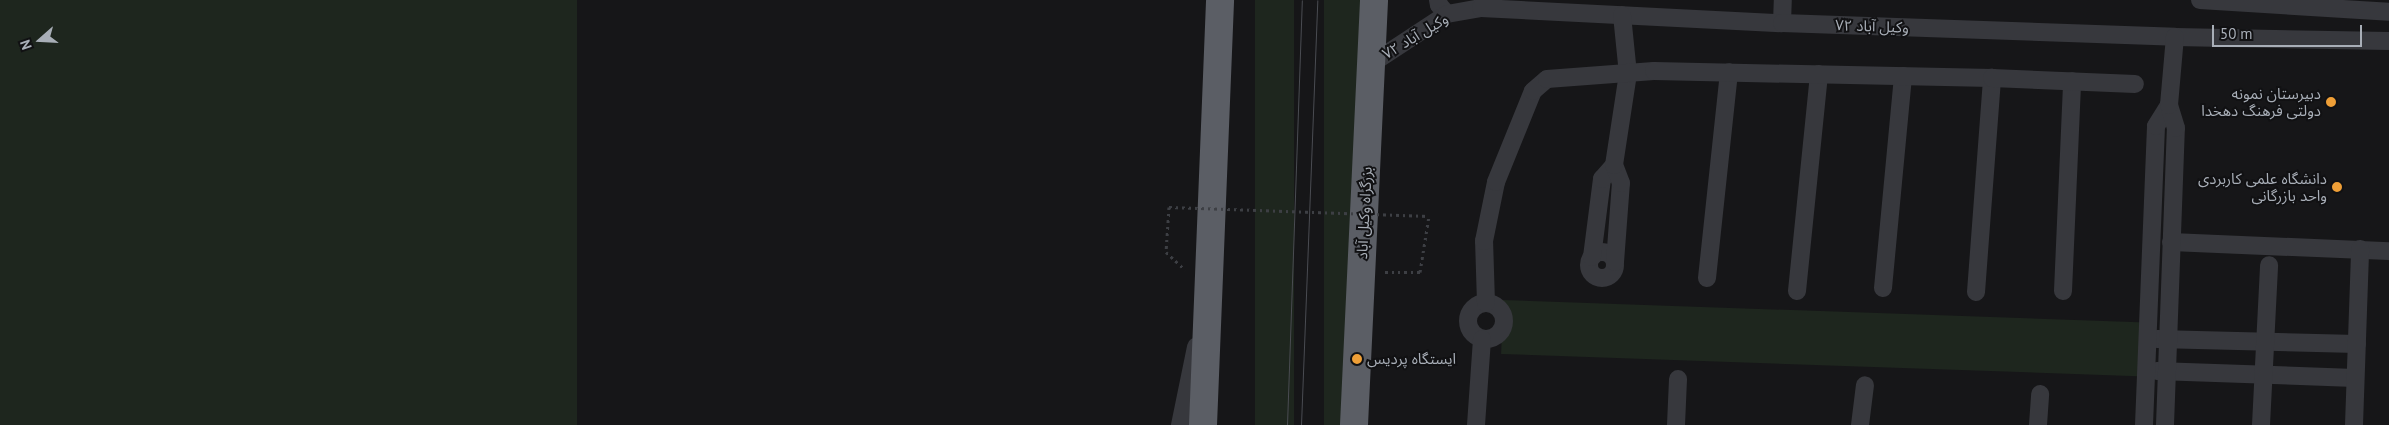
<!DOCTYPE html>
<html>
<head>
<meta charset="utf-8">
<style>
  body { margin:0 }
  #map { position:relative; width:2389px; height:425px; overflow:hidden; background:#161618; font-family:"PT Sans","Noto Sans Arabic",sans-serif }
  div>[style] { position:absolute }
  .green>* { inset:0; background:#1e261e; transform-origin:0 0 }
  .path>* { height:3px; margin-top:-1.5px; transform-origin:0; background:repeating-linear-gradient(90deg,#3d3f44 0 2.5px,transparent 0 6.5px) }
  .minor>* { height:18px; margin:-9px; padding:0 9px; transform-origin:9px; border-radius:9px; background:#37383d }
  .minor>.ring { margin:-9px; padding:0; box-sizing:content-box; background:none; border:18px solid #37383d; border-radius:50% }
  .trunk>* { height:28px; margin:-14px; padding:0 14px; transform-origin:14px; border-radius:14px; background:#5b5e65 }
  .tram>* { height:1px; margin:-0.5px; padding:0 0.5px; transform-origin:0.5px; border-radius:0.5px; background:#4a4c52 }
  .path-bridge>* { height:3px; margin-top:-1.5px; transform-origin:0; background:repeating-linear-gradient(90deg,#3d3f44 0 2.5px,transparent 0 6.5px) }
  .dots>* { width:14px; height:14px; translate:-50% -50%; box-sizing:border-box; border:2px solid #111113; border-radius:50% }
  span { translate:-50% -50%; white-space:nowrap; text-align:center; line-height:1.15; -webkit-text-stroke:4px #111113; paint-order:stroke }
  .street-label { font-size:15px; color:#a8aeb7 }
  .poi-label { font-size:15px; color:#a8aeb7 }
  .right { translate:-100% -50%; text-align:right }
  .left { translate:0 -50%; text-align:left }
  .north { position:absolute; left:15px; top:15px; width:50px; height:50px; -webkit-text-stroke:4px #111113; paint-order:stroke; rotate:251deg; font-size:14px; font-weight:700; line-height:20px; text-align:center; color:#a8aeb7 }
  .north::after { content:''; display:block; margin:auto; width:18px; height:22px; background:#a8aeb7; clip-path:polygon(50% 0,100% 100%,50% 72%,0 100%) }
  .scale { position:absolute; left:2212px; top:25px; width:150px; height:22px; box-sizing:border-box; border:2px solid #a8aeb7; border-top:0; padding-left:6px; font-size:15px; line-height:18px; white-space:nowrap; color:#a8aeb7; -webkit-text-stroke:4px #111113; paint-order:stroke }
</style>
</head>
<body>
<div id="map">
  <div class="green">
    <i style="left:0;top:0;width:577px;height:425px"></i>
    <i style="left:1255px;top:0;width:39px;height:425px"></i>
    <i style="left:1324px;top:0;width:42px;height:425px"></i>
    <i style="left:1503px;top:300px;width:644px;height:54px;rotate:2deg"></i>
  </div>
  <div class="path">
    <i style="left:1169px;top:207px;width:45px;rotate:93.8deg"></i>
    <i style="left:1166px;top:252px;width:26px;rotate:43deg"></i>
    <i style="left:1385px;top:272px;width:35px"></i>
    <i style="left:1420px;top:272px;width:57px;rotate:-80.9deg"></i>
  </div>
  <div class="minor">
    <i style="left:1438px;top:0;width:5px;rotate:79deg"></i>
    <i style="left:1439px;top:5px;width:12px;rotate:48deg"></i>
    <i style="left:2200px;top:0;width:189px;rotate:3.6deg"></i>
    <i style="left:1782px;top:23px;width:23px;rotate:-88deg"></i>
    <i style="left:1371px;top:64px;width:91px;rotate:-33.3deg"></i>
    <i style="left:1447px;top:14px;width:35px;rotate:-10deg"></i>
    <i style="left:1481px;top:8px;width:301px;rotate:2.9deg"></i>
    <i style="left:1782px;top:23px;width:393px;rotate:2deg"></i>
    <i style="left:2175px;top:37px;width:214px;rotate:1.1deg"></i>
    <i style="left:2171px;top:242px;width:218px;rotate:2.4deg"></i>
    <i class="ring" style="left:1589px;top:252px;width:8px;height:8px"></i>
    <i style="left:1592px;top:257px;width:79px;rotate:-82.7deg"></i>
    <i style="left:1602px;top:179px;width:18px;rotate:-49deg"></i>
    <i style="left:1615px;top:262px;width:79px;rotate:-85.7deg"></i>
    <i style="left:1621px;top:183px;width:19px;rotate:-111deg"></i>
    <i style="left:1614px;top:165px;width:92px;rotate:-81.3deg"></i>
    <i style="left:1628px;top:74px;width:59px;rotate:-95.8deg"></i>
    <i style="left:1707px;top:278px;width:207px;rotate:-83.9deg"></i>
    <i style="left:1883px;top:288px;width:213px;rotate:-84.6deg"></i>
    <i style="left:1797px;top:291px;width:218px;rotate:-84.2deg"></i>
    <i style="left:2063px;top:291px;width:210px;rotate:-87.5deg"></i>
    <i style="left:1976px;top:292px;width:215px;rotate:-85.7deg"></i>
    <i class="ring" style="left:1468px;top:303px;width:18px;height:18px"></i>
    <i style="left:1486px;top:303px;width:62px;rotate:-91.8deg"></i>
    <i style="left:1484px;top:241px;width:60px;rotate:-78.5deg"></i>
    <i style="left:1496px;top:182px;width:98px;rotate:-67.9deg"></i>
    <i style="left:1533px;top:91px;width:18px;rotate:-41deg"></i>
    <i style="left:1547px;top:79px;width:107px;rotate:-4.3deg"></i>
    <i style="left:1654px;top:71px;width:338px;rotate:1.2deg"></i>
    <i style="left:1992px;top:78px;width:143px;rotate:2.4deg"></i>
    <i style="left:2157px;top:339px;width:200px;rotate:1.4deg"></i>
    <i style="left:2157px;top:371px;width:198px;rotate:2deg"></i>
    <i style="left:1180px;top:425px;width:80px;rotate:-78.4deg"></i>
    <i style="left:1476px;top:425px;width:86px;rotate:-86deg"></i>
    <i style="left:1676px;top:425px;width:46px;rotate:-87.5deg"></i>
    <i style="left:1860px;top:425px;width:40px;rotate:-82.9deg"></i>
    <i style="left:2038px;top:425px;width:31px;rotate:-86deg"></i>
    <i style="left:2144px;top:425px;width:299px;rotate:-87.7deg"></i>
    <i style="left:2156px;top:126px;width:25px;rotate:-58deg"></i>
    <i style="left:2165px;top:425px;width:297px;rotate:-87.9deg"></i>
    <i style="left:2176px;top:128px;width:24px;rotate:-107deg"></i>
    <i style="left:2169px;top:105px;width:68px;rotate:-85deg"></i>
    <i style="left:2261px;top:425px;width:160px;rotate:-87.1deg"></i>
    <i style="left:2354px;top:425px;width:176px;rotate:-88deg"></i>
  </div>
  <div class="trunk">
    <i style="left:1203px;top:425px;width:425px;rotate:-87.7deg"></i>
    <i style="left:1354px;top:425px;width:425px;rotate:-87.3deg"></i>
  </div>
  <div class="tram">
    <i style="left:1287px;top:425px;width:425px;rotate:-88deg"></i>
    <i style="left:1301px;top:425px;width:425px;rotate:-87.8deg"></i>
  </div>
  <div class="path-bridge">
    <i style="left:1169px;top:207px;width:260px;rotate:2deg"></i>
  </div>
  <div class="dots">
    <i style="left:2331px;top:102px;background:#ef9f37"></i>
    <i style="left:2337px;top:187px;background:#ef9f37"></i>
    <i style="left:1357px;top:359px;background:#ef9f37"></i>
  </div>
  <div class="street-label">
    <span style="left:1872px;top:26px;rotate:2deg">۷۲ وکیل آباد</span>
    <span style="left:1415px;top:36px;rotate:-31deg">۷۲ وکیل آباد</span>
    <span style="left:1364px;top:213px;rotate:-87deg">بزرگراه وکیل آباد</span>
  </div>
  <div class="poi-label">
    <span class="right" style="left:2321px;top:102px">دبیرستان نمونه<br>دولتی فرهنگ دهخدا</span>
    <span class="right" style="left:2327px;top:187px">دانشگاه علمی کاربردی<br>واحد بازرگانی</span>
    <span class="left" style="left:1367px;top:359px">ایستگاه پردیس</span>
  </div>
  <div class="north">N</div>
  <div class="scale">50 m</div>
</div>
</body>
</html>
